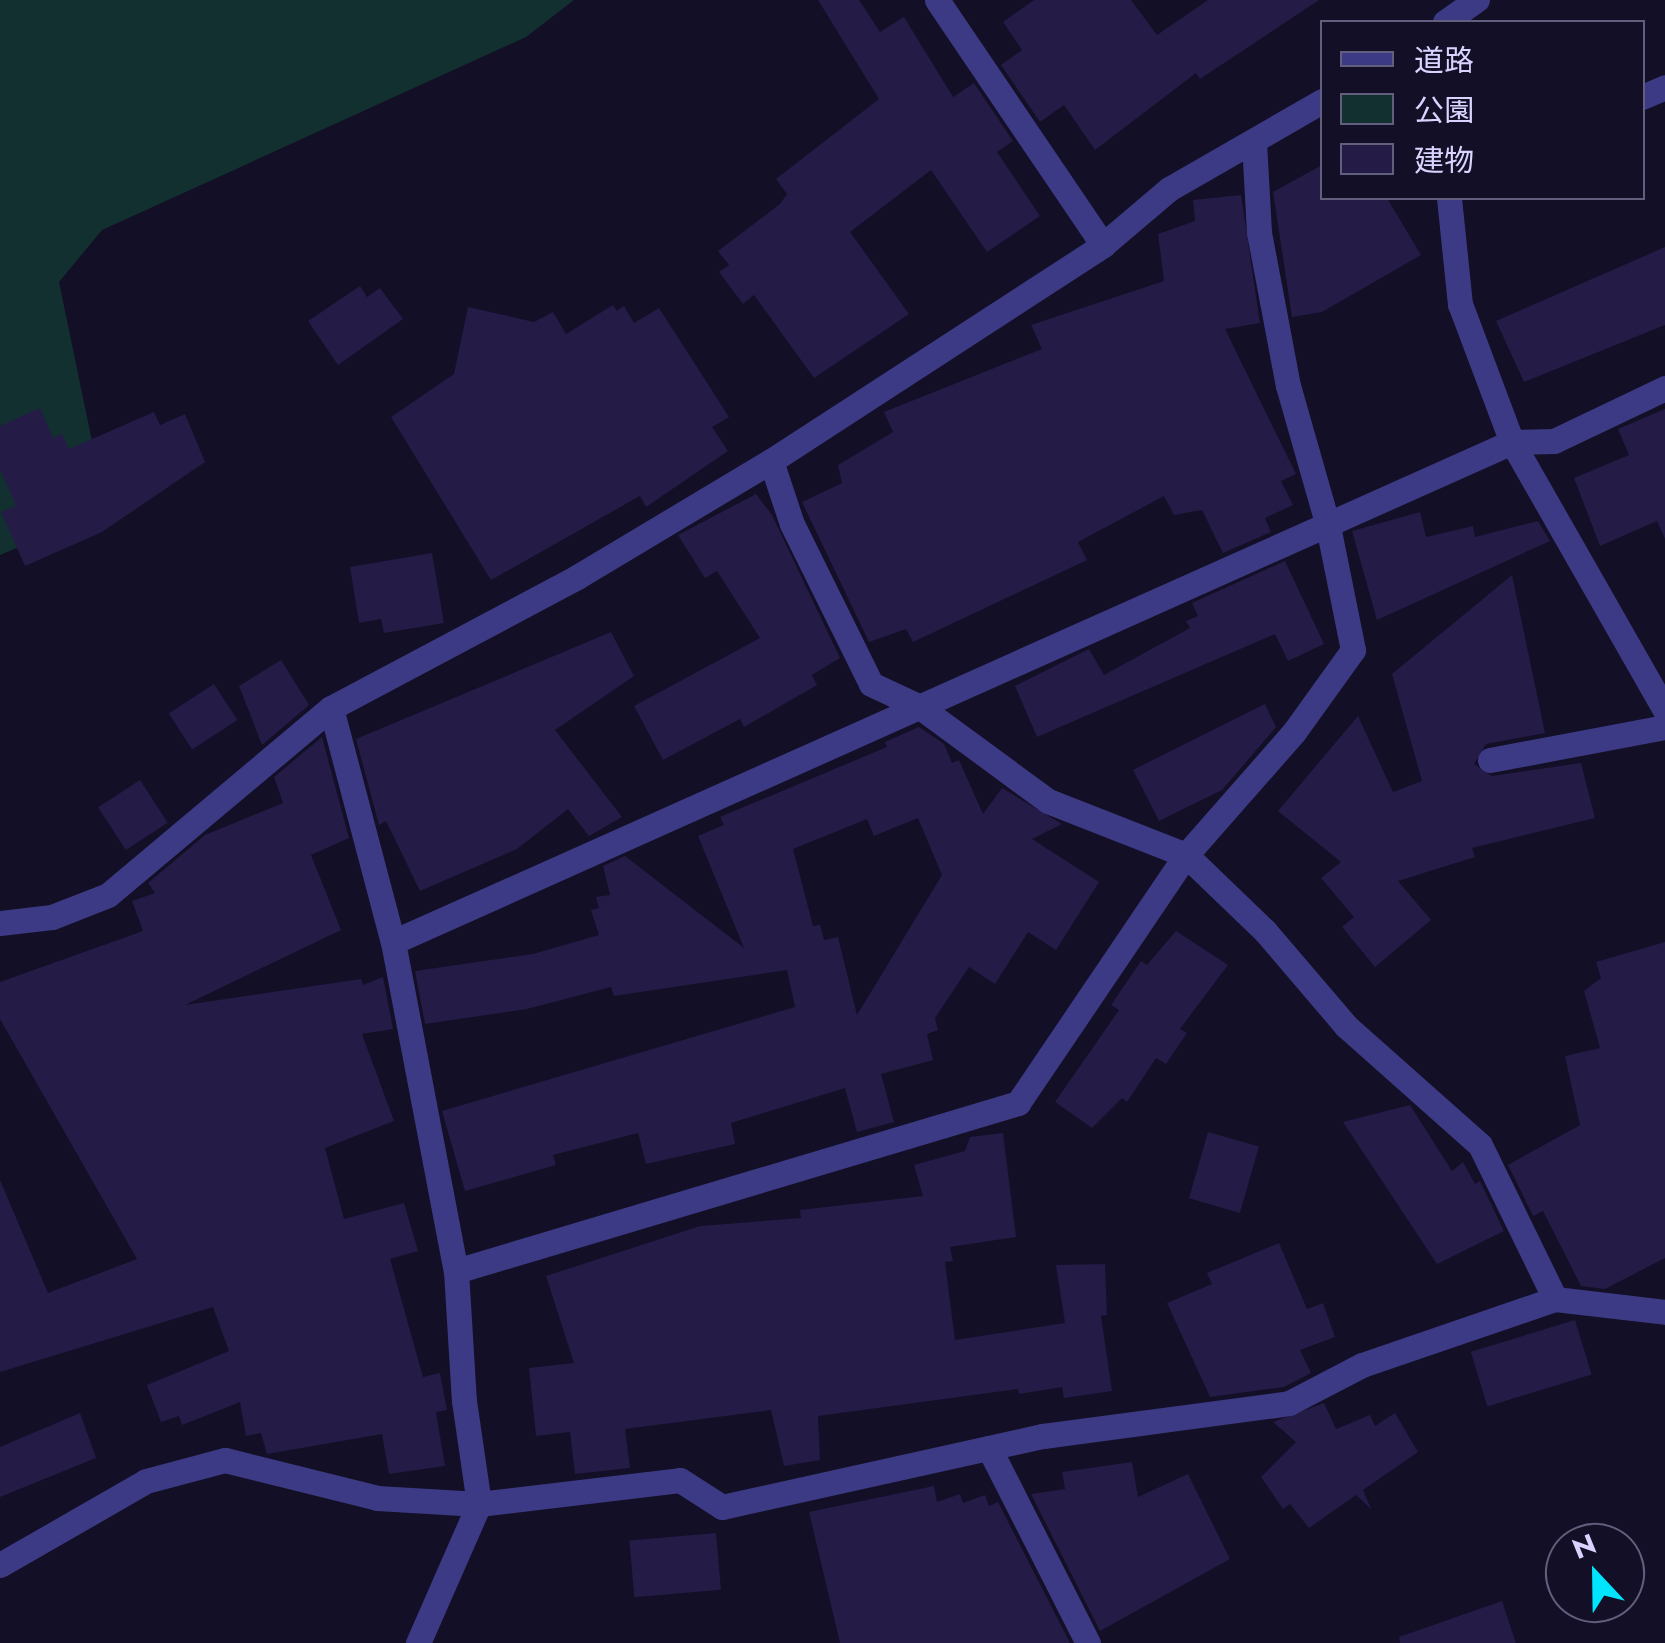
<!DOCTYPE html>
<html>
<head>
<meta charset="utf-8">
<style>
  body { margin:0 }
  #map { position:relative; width:1665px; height:1643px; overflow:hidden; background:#130f26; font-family:Jost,"Noto Sans JP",sans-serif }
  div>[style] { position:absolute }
  .green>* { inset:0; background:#12302f }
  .building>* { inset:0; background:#241b47; transform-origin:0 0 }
  .service>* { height:25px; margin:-12.5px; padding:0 12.5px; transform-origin:12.5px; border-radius:12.5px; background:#3d3a85 }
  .minor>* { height:25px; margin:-12.5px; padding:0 12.5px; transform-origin:12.5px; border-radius:12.5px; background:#3d3a85 }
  span { translate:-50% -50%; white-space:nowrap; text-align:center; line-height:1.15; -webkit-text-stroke:8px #130f26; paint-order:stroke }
  .legend { position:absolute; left:1320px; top:20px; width:325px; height:180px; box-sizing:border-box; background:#130f26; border:2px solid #625e7d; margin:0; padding:12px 18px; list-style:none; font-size:30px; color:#d9d4ff }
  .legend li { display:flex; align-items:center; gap:20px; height:50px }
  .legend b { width:50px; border:2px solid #625e7d }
  .north { position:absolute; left:1545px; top:1523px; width:100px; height:100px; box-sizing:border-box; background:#130f26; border:2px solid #625e7d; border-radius:50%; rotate:338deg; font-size:28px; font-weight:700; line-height:40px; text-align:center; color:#d9d4ff }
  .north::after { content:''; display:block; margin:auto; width:35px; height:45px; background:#00e5ff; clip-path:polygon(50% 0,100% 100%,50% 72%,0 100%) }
</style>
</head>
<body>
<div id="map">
  <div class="green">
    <i style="clip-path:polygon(0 0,574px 0,526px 37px,102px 230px,59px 282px,98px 470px,50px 534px,0 555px)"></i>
  </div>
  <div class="building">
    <i style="clip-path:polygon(818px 0,859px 0,880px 32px,904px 17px,953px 97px,974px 83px,1013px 141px,997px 152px,1040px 216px,987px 252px,931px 170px,850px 232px,909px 314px,814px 378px,754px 295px,743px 304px,719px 272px,729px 265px,718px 251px,780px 204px,787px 194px,776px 179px,879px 99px)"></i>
    <i style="clip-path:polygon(1034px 0,1131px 0,1157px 35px,1208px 0,1319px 0,1200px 79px,1196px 73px,1095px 150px,1064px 105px,1040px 122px,1001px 65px,1022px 50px,1003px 22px)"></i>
    <i style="clip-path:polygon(1322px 165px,1322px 198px,1387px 198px,1421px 255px,1322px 312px,1292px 317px,1273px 192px)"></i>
    <i style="clip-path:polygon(1241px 195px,1260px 323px,1225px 329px,1296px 474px,1281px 481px,1293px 505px,1265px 518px,1271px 532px,1223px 553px,1202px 510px,1174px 515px,1164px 496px,1078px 542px,1087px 560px,913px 642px,906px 629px,869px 642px,802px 502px,842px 483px,838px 465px,893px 432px,884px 412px,1042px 349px,1031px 325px,1164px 281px,1158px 234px,1195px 221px,1193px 200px)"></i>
    <i style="clip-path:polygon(1665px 247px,1665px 325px,1524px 382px,1496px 321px)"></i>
    <i style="clip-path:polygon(360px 286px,367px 297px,380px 288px,403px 319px,338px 365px,308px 321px)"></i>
    <i style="clip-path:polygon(613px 305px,617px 311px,624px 306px,634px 323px,659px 308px,729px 417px,712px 427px,728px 451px,646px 507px,640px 496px,491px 580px,391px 417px,454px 374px,468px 307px,534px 322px,553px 312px,566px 334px)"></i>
    <i style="clip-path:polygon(40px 408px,53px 438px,62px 434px,69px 449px,154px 412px,160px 425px,185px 414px,205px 462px,102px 532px,25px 566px,1px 512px,16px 506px,0 469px,0 426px)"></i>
    <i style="clip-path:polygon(1665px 409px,1665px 539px,1657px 521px,1600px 546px,1574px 478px,1629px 455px,1618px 429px)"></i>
    <i style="clip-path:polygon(756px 494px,772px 515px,840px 658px,812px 675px,817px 685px,744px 727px,740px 719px,663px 760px,634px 706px,760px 638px,717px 571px,705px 578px,678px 535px)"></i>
    <i style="clip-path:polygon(1420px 512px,1426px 537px,1473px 526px,1475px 537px,1538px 521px,1550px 541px,1377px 620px,1352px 531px)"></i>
    <i style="clip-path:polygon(432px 553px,444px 623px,384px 633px,381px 619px,359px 623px,350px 567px)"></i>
    <i style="clip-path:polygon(1285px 561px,1324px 644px,1288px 661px,1275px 634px,1037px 737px,1015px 686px,1089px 649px,1104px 675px,1190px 628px,1186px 621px,1198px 616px,1192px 603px)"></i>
    <i style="clip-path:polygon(1512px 575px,1545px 733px,1486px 744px,1474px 764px,1492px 776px,1581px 763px,1595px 818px,1472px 848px,1475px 857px,1398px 881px,1431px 920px,1375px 967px,1342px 927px,1354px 917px,1321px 878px,1341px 862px,1278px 811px,1358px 716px,1393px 792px,1422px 781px,1392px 674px)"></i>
    <i style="clip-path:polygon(611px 632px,634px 676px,555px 730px,622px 817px,589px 836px,568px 809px,517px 849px,420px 891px,386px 821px,379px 825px,356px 739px)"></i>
    <i style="clip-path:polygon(281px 660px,309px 705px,262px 745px,239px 686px)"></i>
    <i style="left:214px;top:684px;width:43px;height:54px;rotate:57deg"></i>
    <i style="clip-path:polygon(1265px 704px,1276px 727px,1222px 790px,1159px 821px,1133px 770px)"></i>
    <i style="clip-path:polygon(evenodd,919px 727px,944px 744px,952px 763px,959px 760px,983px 814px,1002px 788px,1062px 824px,1032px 839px,1099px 882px,1056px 950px,1028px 932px,995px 984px,969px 967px,935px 1018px,938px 1030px,927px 1034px,933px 1060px,881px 1074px,894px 1122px,857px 1132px,845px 1088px,731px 1123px,735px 1144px,646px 1164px,638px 1133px,553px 1155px,556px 1165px,465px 1191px,442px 1111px,795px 1007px,787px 970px,614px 996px,611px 987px,527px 1009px,425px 1024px,415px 971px,533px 954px,599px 935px,591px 910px,599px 908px,596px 897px,610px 895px,603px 866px,625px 856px,744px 948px,698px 836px,724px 825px,720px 817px,887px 747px,885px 742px,919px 727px,918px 818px,942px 875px,857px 1015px,838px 937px,824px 940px,820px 925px,813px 926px,793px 849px,867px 819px,874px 836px,918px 818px)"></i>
    <i style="clip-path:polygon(322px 737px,349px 838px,311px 855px,341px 930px,185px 1005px,361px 979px,363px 985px,383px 977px,393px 1029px,362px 1034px,394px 1121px,325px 1148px,344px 1219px,404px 1203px,418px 1251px,390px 1259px,423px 1377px,440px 1373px,447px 1410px,436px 1412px,445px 1466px,389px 1474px,382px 1434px,267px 1454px,261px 1433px,246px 1436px,240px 1402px,182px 1425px,179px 1416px,161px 1422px,147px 1385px,229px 1351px,213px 1307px,0 1372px,0 1180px,48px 1293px,137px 1259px,0 1019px,0 982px,143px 931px,132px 901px,155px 893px,148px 883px,205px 835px,283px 803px,274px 777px)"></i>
    <i style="left:140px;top:780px;width:51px;height:50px;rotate:57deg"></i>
    <i style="clip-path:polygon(1176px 931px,1228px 965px,1180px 1029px,1187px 1033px,1166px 1064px,1156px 1058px,1127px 1102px,1122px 1098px,1092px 1128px,1055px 1102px,1119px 1010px,1111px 1005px,1141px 961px,1147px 965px)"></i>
    <i style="clip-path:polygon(1665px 942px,1665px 1258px,1605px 1289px,1581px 1286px,1543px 1211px,1533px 1216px,1508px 1165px,1580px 1125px,1565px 1056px,1600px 1048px,1584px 991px,1601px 978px,1596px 962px)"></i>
    <i style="clip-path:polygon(1410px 1105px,1452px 1171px,1463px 1162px,1475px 1184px,1480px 1181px,1504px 1231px,1437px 1264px,1343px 1122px)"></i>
    <i style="left:1208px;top:1132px;width:53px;height:69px;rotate:16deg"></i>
    <i style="clip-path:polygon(1003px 1133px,1016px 1237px,950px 1247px,953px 1261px,945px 1262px,955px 1340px,1065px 1323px,1056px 1265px,1105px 1264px,1107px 1315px,1101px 1316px,1112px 1391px,1064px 1398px,1062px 1387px,1019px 1394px,1018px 1389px,818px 1416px,820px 1460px,784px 1466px,771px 1410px,625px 1429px,630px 1468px,575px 1474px,570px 1432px,536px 1436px,529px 1368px,574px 1363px,546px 1276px,700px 1226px,801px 1218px,800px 1210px,923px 1196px,914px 1165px,965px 1151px,970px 1137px)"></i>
    <i style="clip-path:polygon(1279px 1243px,1307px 1309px,1323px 1303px,1335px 1337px,1300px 1350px,1311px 1373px,1284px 1387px,1210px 1397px,1167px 1303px,1212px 1284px,1207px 1273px)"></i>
    <i style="left:1575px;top:1320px;width:57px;height:109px;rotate:73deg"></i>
    <i style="clip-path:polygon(1324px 1403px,1336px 1429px,1370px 1415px,1375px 1426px,1395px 1413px,1418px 1452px,1363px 1490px,1371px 1509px,1356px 1495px,1309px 1528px,1290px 1504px,1283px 1509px,1261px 1477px,1296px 1442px,1273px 1422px)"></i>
    <i style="clip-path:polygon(80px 1413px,96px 1458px,0 1497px,0 1447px)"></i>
    <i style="clip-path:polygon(1132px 1462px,1138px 1497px,1188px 1474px,1230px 1559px,1100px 1631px,1031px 1494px,1065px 1489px,1062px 1472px)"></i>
    <i style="clip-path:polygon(934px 1486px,937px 1502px,960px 1494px,963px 1503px,985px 1495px,989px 1506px,998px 1502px,1070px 1643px,840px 1643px,809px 1512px)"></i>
    <i style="left:716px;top:1533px;width:57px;height:87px;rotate:85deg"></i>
    <i style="clip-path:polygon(1502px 1601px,1516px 1643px,1400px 1643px,1399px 1637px)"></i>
  </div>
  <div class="service">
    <i style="left:1490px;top:760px;width:178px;rotate:-10.7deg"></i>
  </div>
  <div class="minor">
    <i style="left:937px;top:0;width:296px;rotate:55.9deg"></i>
    <i style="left:1445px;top:22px;width:39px;rotate:-35deg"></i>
    <i style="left:1642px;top:97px;width:25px;rotate:-23deg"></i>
    <i style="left:1449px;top:198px;width:107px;rotate:84.1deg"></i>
    <i style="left:1460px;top:304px;width:147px;rotate:69.4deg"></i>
    <i style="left:1512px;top:442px;width:309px;rotate:60.3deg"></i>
    <i style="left:771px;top:461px;width:66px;rotate:71.6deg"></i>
    <i style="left:792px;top:524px;width:178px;rotate:63.7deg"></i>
    <i style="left:871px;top:684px;width:54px;rotate:25.1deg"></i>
    <i style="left:920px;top:707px;width:159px;rotate:36.3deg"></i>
    <i style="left:1048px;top:801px;width:148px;rotate:21.4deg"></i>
    <i style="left:1186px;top:855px;width:110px;rotate:43.9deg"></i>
    <i style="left:1265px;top:931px;width:125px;rotate:49.5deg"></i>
    <i style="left:1346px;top:1026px;width:179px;rotate:41.6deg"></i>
    <i style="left:1480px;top:1145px;width:171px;rotate:64deg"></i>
    <i style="left:331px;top:708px;width:242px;rotate:75.2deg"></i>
    <i style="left:393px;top:942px;width:335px;rotate:79.2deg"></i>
    <i style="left:456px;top:1271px;width:130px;rotate:86.5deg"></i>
    <i style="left:464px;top:1401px;width:104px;rotate:81.7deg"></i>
    <i style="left:479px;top:1504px;width:152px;rotate:113.7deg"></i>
    <i style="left:0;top:923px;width:52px;rotate:-6.6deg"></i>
    <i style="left:52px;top:917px;width:60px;rotate:-21.4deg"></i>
    <i style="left:108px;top:895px;width:291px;rotate:-40deg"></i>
    <i style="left:331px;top:708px;width:279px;rotate:-28deg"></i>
    <i style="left:577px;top:577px;width:226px;rotate:-30.9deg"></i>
    <i style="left:771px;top:461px;width:396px;rotate:-33deg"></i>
    <i style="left:1103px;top:245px;width:87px;rotate:-40.3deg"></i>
    <i style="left:1169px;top:189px;width:177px;rotate:-29.9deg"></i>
    <i style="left:393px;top:942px;width:1226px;rotate:-24.08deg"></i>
    <i style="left:1512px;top:442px;width:42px;rotate:-1.4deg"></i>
    <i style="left:1554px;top:441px;width:123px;rotate:-25.5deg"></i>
    <i style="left:456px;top:1271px;width:587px;rotate:-16.64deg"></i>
    <i style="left:1018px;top:1103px;width:300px;rotate:-55.9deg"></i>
    <i style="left:1186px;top:855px;width:164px;rotate:-48.7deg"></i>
    <i style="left:1294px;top:732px;width:101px;rotate:-54.3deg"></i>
    <i style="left:1353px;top:650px;width:126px;rotate:-101.4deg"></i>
    <i style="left:1328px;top:526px;width:146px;rotate:-105.9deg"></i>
    <i style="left:1288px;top:386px;width:157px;rotate:-100.7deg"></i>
    <i style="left:1259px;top:232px;width:89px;rotate:-93.2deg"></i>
    <i style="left:989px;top:1448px;width:219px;rotate:63.1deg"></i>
    <i style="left:0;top:1565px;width:168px;rotate:-29.9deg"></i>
    <i style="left:146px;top:1481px;width:82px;rotate:-14.9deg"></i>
    <i style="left:225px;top:1460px;width:157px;rotate:14deg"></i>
    <i style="left:377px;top:1498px;width:102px;rotate:3.4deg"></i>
    <i style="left:479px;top:1504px;width:202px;rotate:-6.8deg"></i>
    <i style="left:680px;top:1480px;width:50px;rotate:32.7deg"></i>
    <i style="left:722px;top:1507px;width:329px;rotate:-12.5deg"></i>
    <i style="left:1043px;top:1436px;width:248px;rotate:-7.6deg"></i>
    <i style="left:1289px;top:1403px;width:82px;rotate:-27.5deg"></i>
    <i style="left:1362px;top:1365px;width:204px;rotate:-18.9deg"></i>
    <i style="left:1555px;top:1299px;width:111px;rotate:6.7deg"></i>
  </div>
  <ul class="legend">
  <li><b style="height:12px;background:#3d3a85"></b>道路</li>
  <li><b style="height:28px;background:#12302f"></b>公園</li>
  <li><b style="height:28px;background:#241b47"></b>建物</li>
  </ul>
  <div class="north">N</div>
</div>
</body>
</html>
